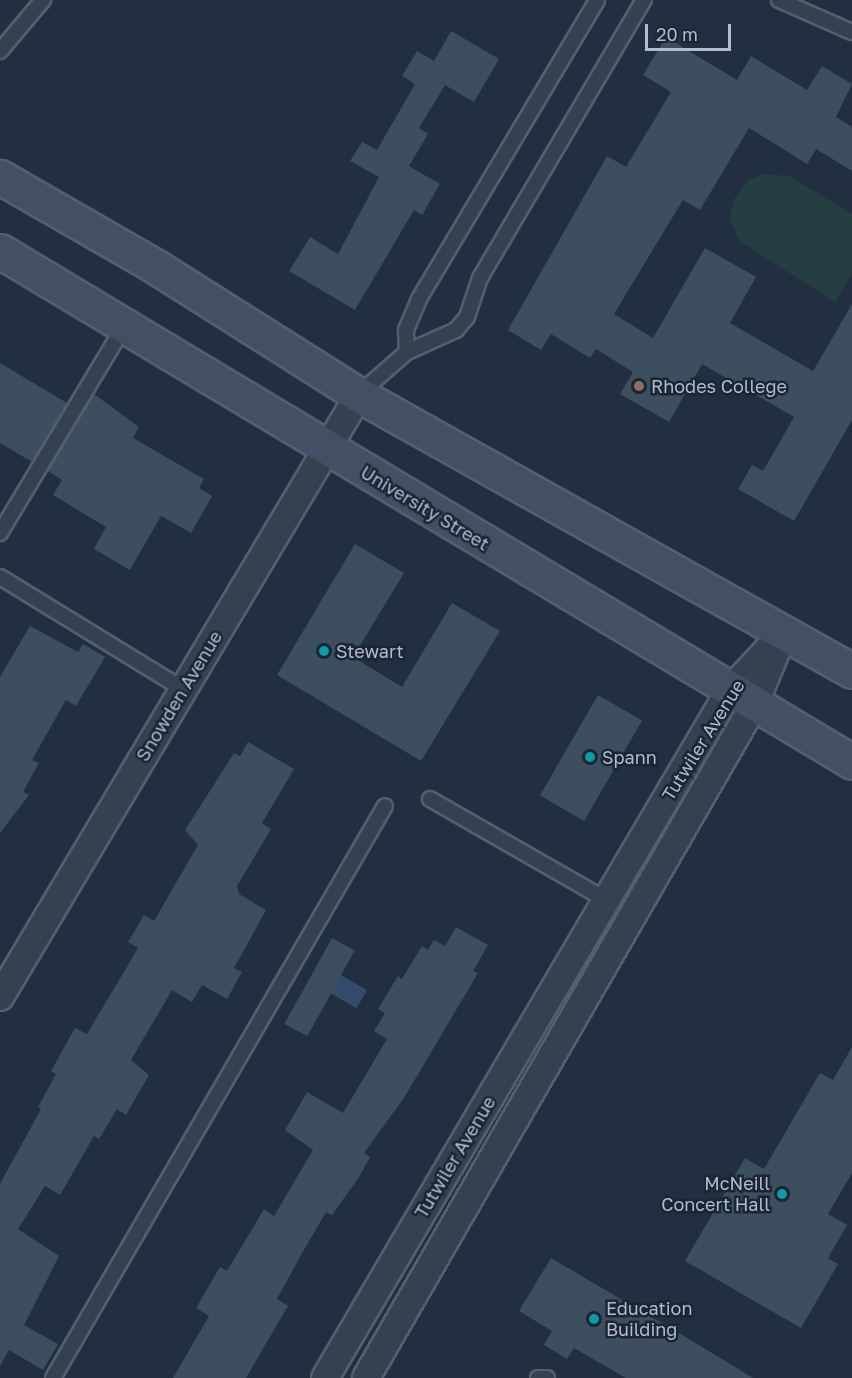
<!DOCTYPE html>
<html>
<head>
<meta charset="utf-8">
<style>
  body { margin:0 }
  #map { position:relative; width:852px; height:1378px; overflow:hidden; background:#222f40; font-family:"Golos Text",sans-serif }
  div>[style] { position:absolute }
  .green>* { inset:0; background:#243e41 }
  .water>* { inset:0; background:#344b69; transform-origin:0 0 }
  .building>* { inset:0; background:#3d4e5f; transform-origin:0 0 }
  .roads { filter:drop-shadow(2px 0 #545f6e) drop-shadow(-2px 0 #545f6e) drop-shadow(0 2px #545f6e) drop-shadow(0 -2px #545f6e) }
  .lane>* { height:14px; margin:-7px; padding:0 7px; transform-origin:7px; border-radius:7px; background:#364150 }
  .street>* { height:26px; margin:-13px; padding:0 13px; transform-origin:13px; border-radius:13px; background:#364150 }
  .secondary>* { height:33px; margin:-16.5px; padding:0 16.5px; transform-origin:16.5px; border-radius:16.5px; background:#435063 }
  .dots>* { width:16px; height:16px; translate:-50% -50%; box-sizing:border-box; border:3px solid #1b2635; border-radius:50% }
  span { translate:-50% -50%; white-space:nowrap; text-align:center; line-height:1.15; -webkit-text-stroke:5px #1b2635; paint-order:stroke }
  .poi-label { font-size:18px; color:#b2bccb }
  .left { translate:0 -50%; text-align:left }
  .right { translate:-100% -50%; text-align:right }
  .street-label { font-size:18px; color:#b2bccb }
  .scale { position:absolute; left:645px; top:24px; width:86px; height:27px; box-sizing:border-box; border:3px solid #b2bccb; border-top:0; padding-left:8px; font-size:18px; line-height:21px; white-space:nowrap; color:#b2bccb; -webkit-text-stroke:4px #1b2635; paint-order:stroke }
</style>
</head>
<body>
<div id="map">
  <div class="green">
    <i style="clip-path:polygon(764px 174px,789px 176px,852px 214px,852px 273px,835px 302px,739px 241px,730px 219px,734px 199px,748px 180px)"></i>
  </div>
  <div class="water">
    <i style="left:329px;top:968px;width:44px;height:21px;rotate:30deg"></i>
  </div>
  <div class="building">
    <i style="clip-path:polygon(451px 31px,499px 59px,474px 102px,445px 85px,419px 128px,428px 134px,409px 166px,440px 184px,422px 215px,414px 210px,355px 310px,289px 271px,310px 237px,338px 254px,379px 177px,350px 161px,362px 142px,377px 150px,415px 84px,402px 76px,417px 51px,434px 61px)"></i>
    <i style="clip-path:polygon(666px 37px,737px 80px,751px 56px,807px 90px,822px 66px,852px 84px,836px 117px,852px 127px,852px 171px,816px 149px,807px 164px,749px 128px,700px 210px,683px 200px,614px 314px,653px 338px,705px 248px,756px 277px,730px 323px,813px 371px,852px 304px,852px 420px,794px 521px,738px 489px,752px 465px,763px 471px,794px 417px,702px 364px,669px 422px,620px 394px,633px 372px,596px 349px,590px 358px,551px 334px,541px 350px,508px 330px,607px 156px,626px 167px,671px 92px,643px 75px)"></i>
    <i style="clip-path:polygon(0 363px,67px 403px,32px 462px,0 443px)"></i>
    <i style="clip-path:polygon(94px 394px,139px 427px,133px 438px,204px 479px,199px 488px,212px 496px,191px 533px,161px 516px,130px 570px,94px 549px,106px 527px,53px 495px,62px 480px,48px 471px)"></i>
    <i style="clip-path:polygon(355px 544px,404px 573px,353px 657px,402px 687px,452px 603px,500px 631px,421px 761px,277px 675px)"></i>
    <i style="clip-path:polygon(30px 626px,78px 652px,83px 644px,105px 657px,76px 706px,66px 700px,32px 760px,39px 763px,23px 792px,29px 795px,0 833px,0 677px)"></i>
    <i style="left:598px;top:695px;width:51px;height:116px;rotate:30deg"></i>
    <i style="clip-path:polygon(248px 742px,294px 769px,262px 823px,271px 829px,237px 886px,239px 894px,266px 910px,234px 968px,242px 972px,227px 999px,202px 985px,192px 1002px,172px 990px,131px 1060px,149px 1075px,126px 1115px,117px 1109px,99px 1139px,94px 1136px,60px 1195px,45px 1186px,18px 1229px,59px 1256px,24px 1325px,58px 1344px,43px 1370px,9px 1350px,0 1366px,0 1184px,41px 1109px,38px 1107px,56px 1074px,51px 1071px,75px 1028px,87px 1034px,138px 948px,128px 942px,144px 915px,154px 921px,198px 845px,185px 830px,234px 753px,240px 756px)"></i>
    <i style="clip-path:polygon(456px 927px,488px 945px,473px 971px,478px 973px,404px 1098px,364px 1153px,370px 1157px,359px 1177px,332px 1215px,326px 1212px,301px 1255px,277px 1299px,288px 1306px,246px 1378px,173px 1378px,209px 1316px,196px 1308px,220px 1267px,227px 1271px,264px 1209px,274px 1216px,313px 1150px,285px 1130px,307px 1092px,343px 1113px,387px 1039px,374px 1031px,385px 1013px,378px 1009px,398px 976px,402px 979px,422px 946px,428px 950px,434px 940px,445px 946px)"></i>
    <i style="left:332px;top:938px;width:26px;height:98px;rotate:29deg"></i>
    <i style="clip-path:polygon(852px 1047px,852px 1173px,828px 1214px,847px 1225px,828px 1258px,838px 1264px,801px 1328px,685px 1261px,745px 1158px,764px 1169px,820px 1073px,833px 1080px)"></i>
    <i style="clip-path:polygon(551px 1258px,684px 1336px,753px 1378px,626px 1378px,574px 1348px,567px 1359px,544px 1345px,552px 1331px,519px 1311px)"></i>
  </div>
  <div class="roads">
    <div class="lane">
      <i style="left:779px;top:0;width:80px;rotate:23.7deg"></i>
      <i style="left:0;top:51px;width:67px;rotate:-49.9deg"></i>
      <i style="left:407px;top:352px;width:22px;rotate:-93deg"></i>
      <i style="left:406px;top:330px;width:34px;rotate:-67deg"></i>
      <i style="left:419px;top:299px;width:348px;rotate:-59.2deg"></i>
      <i style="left:359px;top:394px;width:64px;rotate:-41.2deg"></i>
      <i style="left:407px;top:352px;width:54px;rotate:-24.2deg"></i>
      <i style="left:456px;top:330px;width:17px;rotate:-50deg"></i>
      <i style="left:467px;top:317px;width:41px;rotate:-71.6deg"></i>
      <i style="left:480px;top:278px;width:323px;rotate:-59.5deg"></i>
      <i style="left:0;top:533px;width:243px;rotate:-59deg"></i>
      <i style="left:0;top:577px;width:215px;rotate:31.5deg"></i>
      <i style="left:430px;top:799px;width:203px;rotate:29.8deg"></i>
      <i style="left:53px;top:1378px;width:661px;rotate:-59.87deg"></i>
      <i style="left:538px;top:1378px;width:9px"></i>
    </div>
    <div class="street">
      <i style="left:0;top:997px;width:701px;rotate:-59.19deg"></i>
      <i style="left:325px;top:1378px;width:798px;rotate:-59.52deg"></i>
      <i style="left:730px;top:690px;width:81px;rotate:-47deg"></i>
      <i style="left:366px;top:1378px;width:777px;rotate:-60.04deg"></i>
      <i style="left:754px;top:705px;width:63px;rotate:-67.5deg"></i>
    </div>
    <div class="secondary">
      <i style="left:0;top:177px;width:182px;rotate:29.9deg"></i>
      <i style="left:158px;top:268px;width:238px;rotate:32.3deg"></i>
      <i style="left:359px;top:395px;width:565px;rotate:29.24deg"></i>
      <i style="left:0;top:251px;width:993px;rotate:30.95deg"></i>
    </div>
  </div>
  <div class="dots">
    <i style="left:639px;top:386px;background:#8d6e63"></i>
    <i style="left:324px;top:651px;background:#0f9aa8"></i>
    <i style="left:590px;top:757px;background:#0f9aa8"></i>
    <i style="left:782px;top:1194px;background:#0f9aa8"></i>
    <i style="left:594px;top:1319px;background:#0f9aa8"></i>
  </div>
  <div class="poi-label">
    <span class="left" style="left:651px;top:386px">Rhodes College</span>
    <span class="left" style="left:336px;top:651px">Stewart</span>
    <span class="left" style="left:602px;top:757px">Spann</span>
    <span class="right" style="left:770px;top:1194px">McNeill<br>Concert Hall</span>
    <span class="left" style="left:606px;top:1319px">Education<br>Building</span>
  </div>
  <div class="street-label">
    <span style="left:425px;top:508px;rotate:31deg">University Street</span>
    <span style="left:179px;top:696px;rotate:-59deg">Snowden Avenue</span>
    <span style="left:703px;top:740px;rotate:-58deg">Tutwiler Avenue</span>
    <span style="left:455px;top:1157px;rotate:-59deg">Tutwiler Avenue</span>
  </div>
  <div class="scale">20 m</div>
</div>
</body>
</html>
